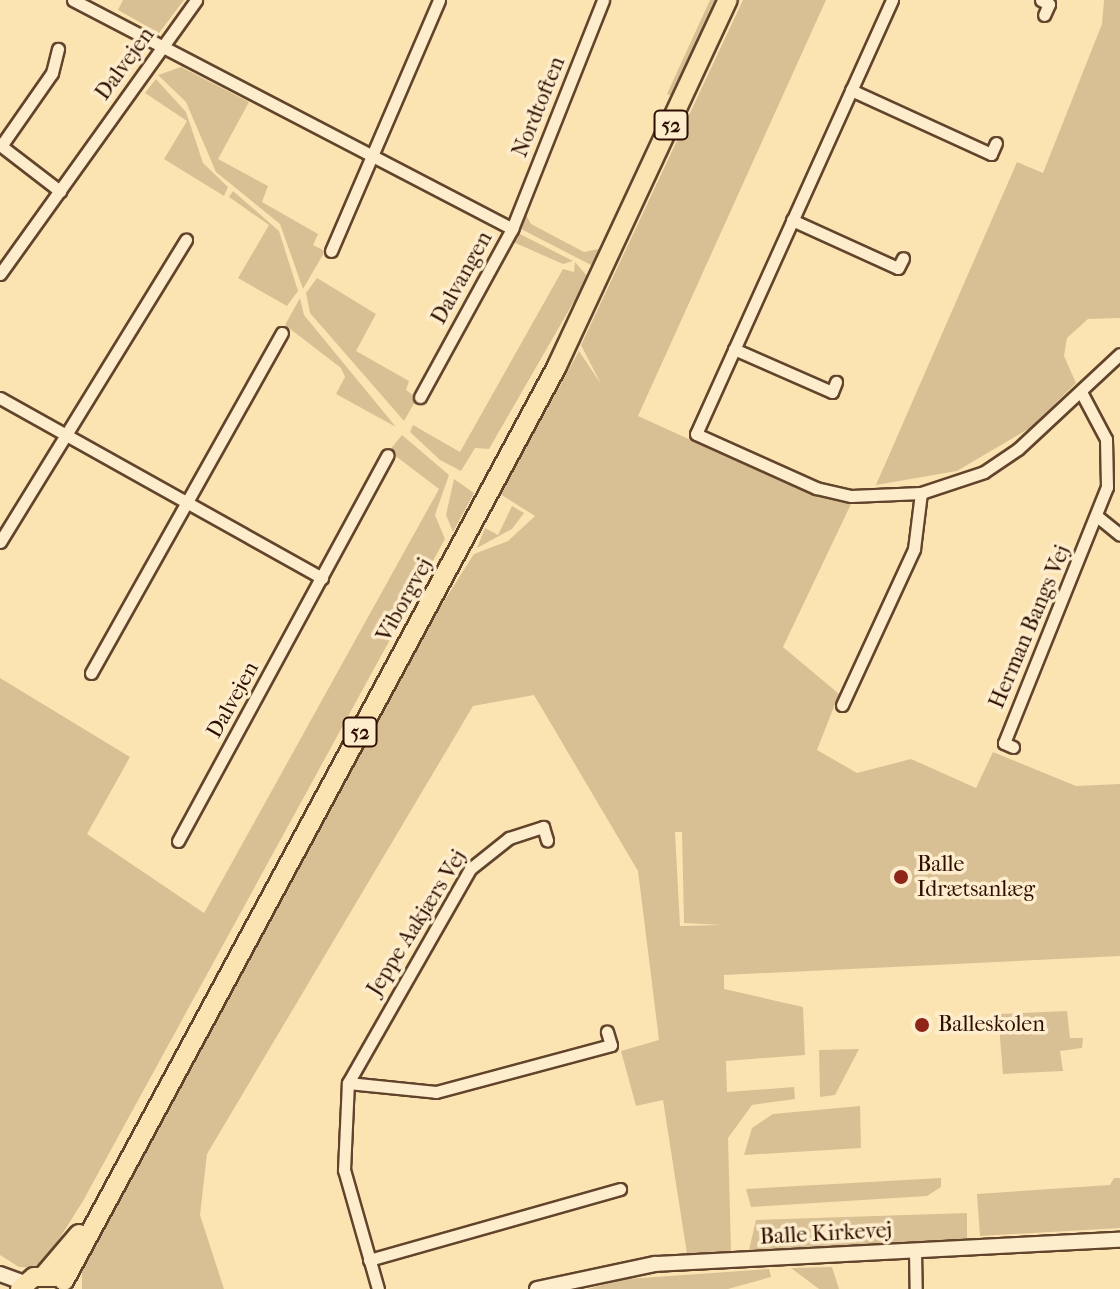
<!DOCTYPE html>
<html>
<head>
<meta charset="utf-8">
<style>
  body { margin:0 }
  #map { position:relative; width:1120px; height:1289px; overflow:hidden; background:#fce4b2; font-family:"IM FELL French Canon",serif }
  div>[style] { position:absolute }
  .green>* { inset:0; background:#d9c094 }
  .roads { filter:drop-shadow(2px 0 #62442c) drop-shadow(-2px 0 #62442c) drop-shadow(0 2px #62442c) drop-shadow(0 -2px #62442c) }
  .minor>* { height:11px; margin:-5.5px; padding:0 5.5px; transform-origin:5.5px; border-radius:5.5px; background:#fdedcd }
  .tertiary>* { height:14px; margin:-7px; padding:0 7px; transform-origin:7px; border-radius:7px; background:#fdedcd }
  .primary>* { height:18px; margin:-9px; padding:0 9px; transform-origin:9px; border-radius:9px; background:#fce4b2 }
  .dots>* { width:22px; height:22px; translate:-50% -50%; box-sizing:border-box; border:4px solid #fdedcd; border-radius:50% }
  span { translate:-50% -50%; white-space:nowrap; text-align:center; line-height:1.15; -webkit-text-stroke:7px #fdedcd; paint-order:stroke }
  .shield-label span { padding:2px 6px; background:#fdedcd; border:2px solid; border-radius:6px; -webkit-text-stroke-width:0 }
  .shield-label { font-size:20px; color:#2e0e00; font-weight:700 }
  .street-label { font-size:22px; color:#2e0e00 }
  .poi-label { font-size:22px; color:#2e0e00 }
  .left { translate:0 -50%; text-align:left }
</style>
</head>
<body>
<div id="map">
  <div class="green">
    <i style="clip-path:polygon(123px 0,184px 0,159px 33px,118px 10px)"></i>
    <i style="clip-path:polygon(710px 0,716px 0,673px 96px,667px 94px)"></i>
    <i style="clip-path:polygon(evenodd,743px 0,826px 0,638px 416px,790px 485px,851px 504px,783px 647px,839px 694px,817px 750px,857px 773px,911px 759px,976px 788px,993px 752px,1076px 786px,1120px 784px,1120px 956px,724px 975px,724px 989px,803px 1007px,805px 1055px,726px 1061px,727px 1092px,794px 1087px,795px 1099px,752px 1105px,728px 1138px,731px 1251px,687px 1254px,663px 1100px,636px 1106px,621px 1051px,659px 1040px,638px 871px,534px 695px,473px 706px,207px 1154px,200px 1215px,224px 1289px,82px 1289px,82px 1266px,124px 1185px,430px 623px,474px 554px,508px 541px,535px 516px,500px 494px,579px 351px,601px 384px,581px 345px,743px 0,675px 832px,682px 832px,684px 923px,721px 925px,680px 926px,675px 832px)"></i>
    <i style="clip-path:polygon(1104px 0,1120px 0,1120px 318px,1088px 319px,1067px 338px,1064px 356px,1076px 383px,1030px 428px,957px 471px,876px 485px,1017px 162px,1043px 173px,1102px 24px)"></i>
    <i style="clip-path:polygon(181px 67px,249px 102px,218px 159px,268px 186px,262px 202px,318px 234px,313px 245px,325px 251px,303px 289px,280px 224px,216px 172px,186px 102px,158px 75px)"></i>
    <i style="clip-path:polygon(156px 79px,186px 112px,203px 163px,228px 187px,224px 196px,164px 159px,187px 121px,145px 93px)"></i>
    <i style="clip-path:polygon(233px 191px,279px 231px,298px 291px,287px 306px,238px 278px,269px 225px,229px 197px)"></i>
    <i style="clip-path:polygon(526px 215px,531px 224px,584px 252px,603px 248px,595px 267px,521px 229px)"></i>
    <i style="clip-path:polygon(518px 233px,573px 261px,563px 264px,513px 242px)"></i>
    <i style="clip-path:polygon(575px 262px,588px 277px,489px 449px,475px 448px,461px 471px,440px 460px,410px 432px,413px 425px,460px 452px,563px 269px,574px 272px)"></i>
    <i style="clip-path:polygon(317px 278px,376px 314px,356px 351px,409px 381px,406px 390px,417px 398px,404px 421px,310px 313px,306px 293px)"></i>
    <i style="clip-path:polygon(300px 298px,304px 315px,396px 427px,336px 394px,345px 377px,341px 368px,285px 325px)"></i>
    <i style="clip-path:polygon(402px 435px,449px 475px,435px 515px,445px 539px,83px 1201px,49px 1255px,34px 1268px,19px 1267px,0 1255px,0 678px,130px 757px,87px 834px,204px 913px,439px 489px,389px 451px)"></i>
    <i style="clip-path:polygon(454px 479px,474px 493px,453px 532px,446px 515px)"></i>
    <i style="clip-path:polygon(512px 506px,524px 513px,512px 529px,477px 548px,485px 528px,498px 535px)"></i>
    <i style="clip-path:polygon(1067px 1011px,1070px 1038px,1083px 1038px,1082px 1048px,1060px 1051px,1063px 1071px,1003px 1074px,998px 1014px)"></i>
    <i style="clip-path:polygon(859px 1049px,835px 1095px,820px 1097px,819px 1050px)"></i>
    <i style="clip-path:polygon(860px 1106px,861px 1148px,744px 1155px,752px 1128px,773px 1114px)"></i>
    <i style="clip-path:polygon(941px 1178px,941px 1187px,927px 1196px,751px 1207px,746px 1189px)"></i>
    <i style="clip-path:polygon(1114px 1178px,1120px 1178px,1120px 1228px,980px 1236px,977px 1194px,1110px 1185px)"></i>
    <i style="clip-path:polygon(967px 1213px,967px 1239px,749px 1250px,756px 1220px)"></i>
    <i style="clip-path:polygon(832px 1267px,839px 1289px,819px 1289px,791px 1268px)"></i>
    <i style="clip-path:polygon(769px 1269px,771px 1277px,728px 1289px,587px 1289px,627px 1279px)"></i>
  </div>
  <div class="roads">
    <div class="minor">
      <i style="left:73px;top:0;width:495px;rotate:27.5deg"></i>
      <i style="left:892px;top:0;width:476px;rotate:114.3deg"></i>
      <i style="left:696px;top:434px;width:132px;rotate:24.2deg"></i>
      <i style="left:816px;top:488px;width:36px;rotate:13deg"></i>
      <i style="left:851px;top:496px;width:70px;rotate:-2.5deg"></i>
      <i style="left:921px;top:493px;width:66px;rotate:-18.4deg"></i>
      <i style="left:984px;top:472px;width:41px;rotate:-34.1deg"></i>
      <i style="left:1018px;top:449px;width:139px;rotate:-43deg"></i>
      <i style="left:1041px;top:0;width:9px;rotate:27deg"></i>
      <i style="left:1049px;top:4px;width:12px;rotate:114deg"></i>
      <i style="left:851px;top:90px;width:154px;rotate:24.6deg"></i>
      <i style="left:991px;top:154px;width:12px;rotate:-66deg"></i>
      <i style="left:0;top:145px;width:76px;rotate:37.5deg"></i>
      <i style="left:1px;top:146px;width:89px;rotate:-55.1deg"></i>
      <i style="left:52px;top:73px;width:25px;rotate:-76deg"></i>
      <i style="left:792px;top:220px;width:116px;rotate:24.4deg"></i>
      <i style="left:898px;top:268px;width:11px;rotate:-63deg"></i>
      <i style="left:331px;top:251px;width:273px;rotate:-66.7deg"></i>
      <i style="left:0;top:274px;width:337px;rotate:-54.4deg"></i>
      <i style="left:734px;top:349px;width:107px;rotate:23.7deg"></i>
      <i style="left:832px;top:392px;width:11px;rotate:-68deg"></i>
      <i style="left:420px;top:397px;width:192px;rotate:-61.3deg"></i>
      <i style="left:512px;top:229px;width:246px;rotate:-68.3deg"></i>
      <i style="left:0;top:398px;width:369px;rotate:29.2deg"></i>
      <i style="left:1098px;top:517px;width:28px;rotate:39deg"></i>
      <i style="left:0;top:542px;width:355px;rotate:-58.4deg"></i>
      <i style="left:91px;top:673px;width:390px;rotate:-60.7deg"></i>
      <i style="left:842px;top:705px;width:172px;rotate:-65.2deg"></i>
      <i style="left:914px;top:549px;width:56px;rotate:-82.9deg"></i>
      <i style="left:1013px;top:747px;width:10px;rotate:-156deg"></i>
      <i style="left:1004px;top:743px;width:276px;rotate:-68.1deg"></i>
      <i style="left:1107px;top:487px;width:48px;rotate:-91.2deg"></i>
      <i style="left:1106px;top:439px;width:53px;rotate:-118deg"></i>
      <i style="left:178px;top:841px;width:439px;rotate:-61.5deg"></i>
      <i style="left:348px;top:1083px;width:88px;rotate:5.8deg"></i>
      <i style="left:436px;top:1092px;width:181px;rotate:-15deg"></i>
      <i style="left:611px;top:1045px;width:14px;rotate:-107deg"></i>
      <i style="left:915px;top:1250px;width:39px;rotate:89deg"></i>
      <i style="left:369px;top:1260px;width:261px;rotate:-15.8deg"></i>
      <i style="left:378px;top:1289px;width:124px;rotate:-105.9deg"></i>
      <i style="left:344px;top:1170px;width:87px;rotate:-87.4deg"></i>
      <i style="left:348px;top:1083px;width:246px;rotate:-60.3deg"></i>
      <i style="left:470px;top:869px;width:50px;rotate:-38.5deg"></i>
      <i style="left:509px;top:838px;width:36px;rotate:-18deg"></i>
      <i style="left:543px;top:827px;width:14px;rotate:73deg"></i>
    </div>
    <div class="tertiary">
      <i style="left:0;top:1274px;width:27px;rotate:20deg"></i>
      <i style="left:537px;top:1289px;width:121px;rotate:-12deg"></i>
      <i style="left:655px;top:1264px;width:466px;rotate:-3deg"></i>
    </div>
    <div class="primary">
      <i style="left:44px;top:1275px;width:54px;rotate:-49.5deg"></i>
      <i style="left:64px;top:1281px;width:1039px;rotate:-61.68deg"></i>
      <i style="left:557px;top:366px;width:404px;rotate:-65deg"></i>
      <i style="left:20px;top:1289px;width:18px;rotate:-41deg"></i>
      <i style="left:34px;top:1277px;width:22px"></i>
    </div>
  </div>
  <div class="dots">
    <i style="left:901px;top:877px;background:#8f2418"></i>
    <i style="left:922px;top:1025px;background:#8f2418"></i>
  </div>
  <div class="shield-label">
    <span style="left:671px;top:125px">52</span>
    <span style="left:360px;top:732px">52</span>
  </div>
  <div class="street-label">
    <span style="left:125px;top:64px;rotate:-54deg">Dalvejen</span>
    <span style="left:539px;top:107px;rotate:-68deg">Nordtoften</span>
    <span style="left:462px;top:278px;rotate:-61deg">Dalvangen</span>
    <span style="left:405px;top:600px;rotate:-61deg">Viborgvej</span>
    <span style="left:1030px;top:627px;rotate:-67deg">Herman Bangs Vej</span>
    <span style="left:233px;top:700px;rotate:-61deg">Dalvejen</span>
    <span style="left:417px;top:923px;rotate:-58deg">Jeppe Aakjærs Vej</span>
    <span style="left:826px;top:1234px;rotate:-3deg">Balle Kirkevej</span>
  </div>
  <div class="poi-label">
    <span class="left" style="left:917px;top:877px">Balle<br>Idrætsanlæg</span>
    <span class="left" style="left:938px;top:1025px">Balleskolen</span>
  </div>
</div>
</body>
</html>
